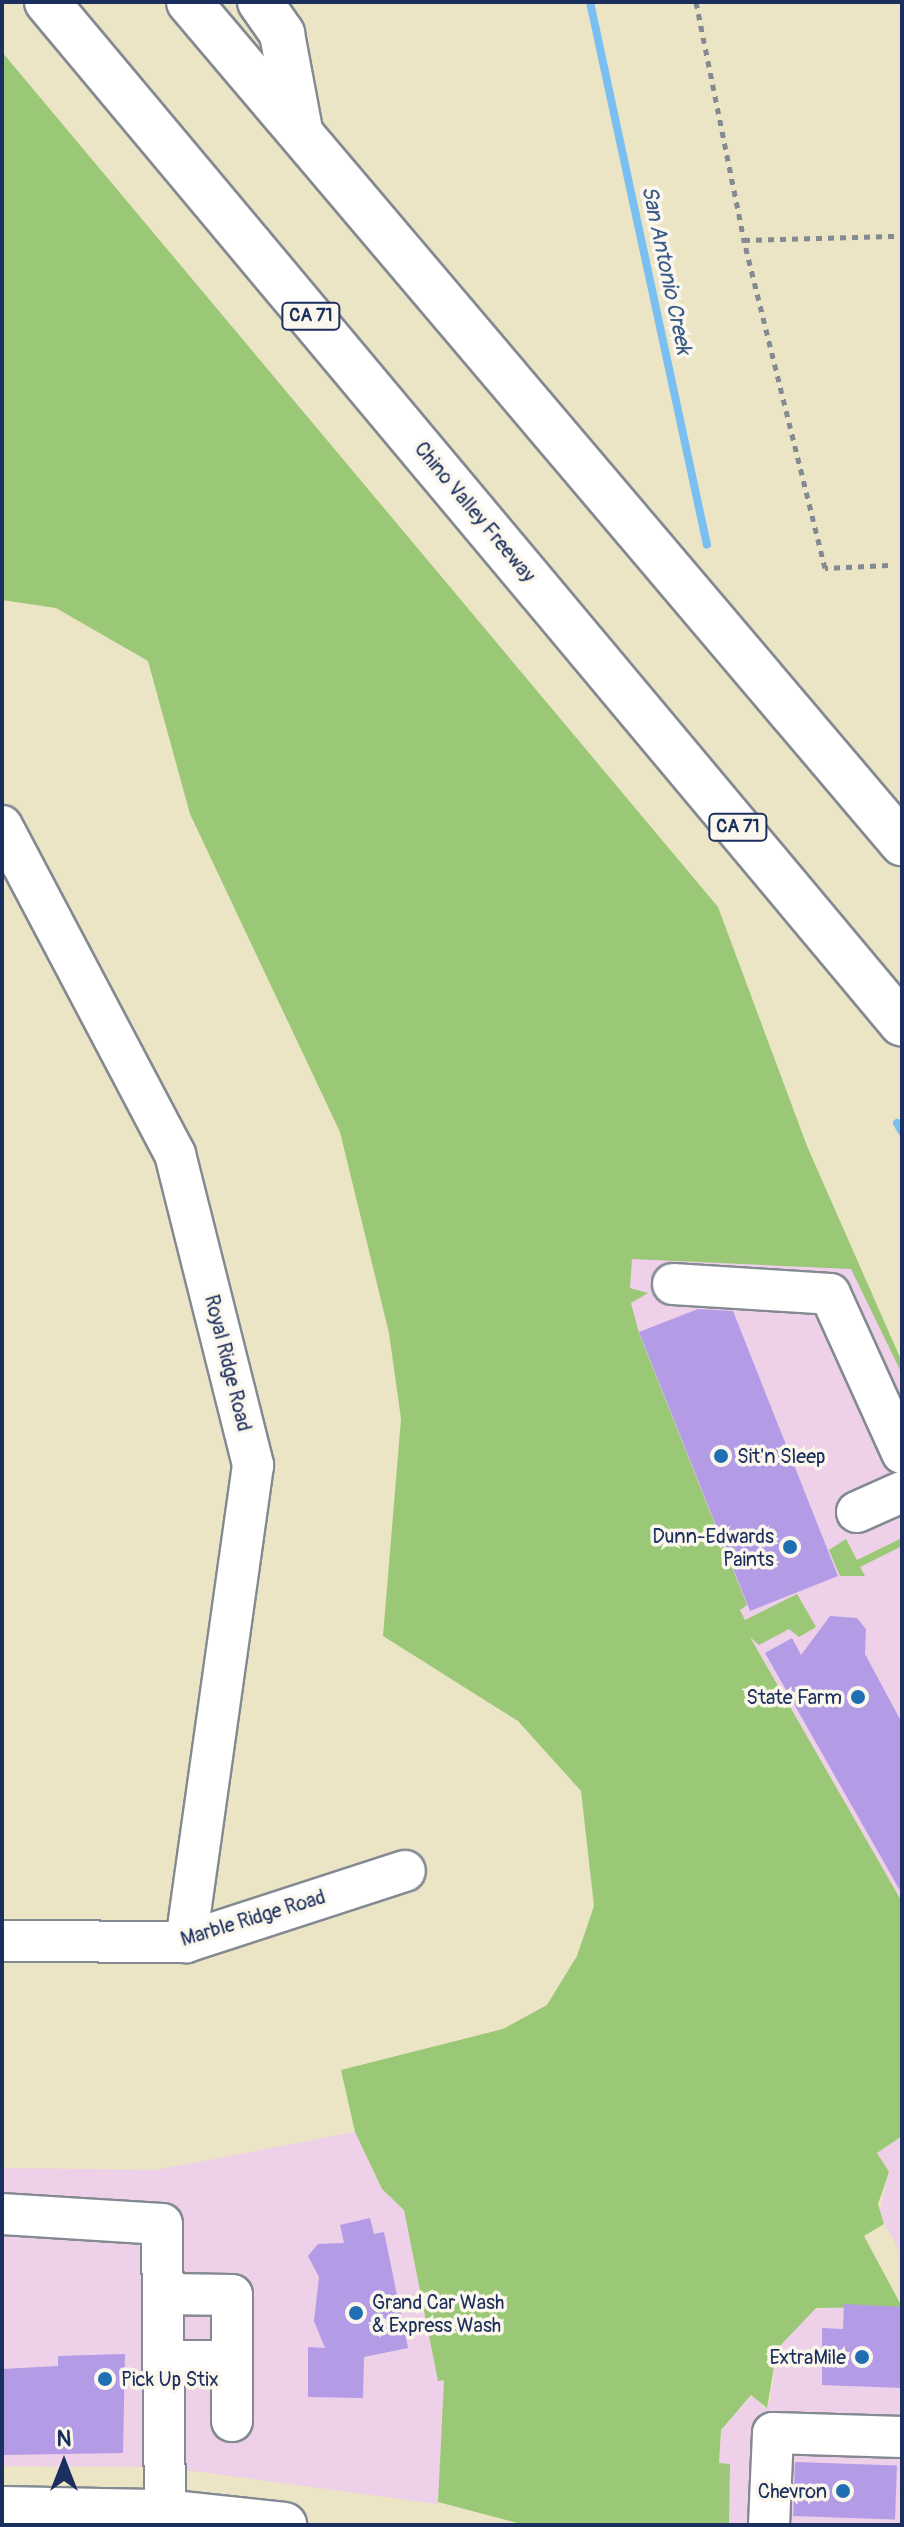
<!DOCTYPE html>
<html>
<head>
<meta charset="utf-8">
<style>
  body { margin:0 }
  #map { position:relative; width:904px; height:2527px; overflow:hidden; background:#ebe4c5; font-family:Pangolin,sans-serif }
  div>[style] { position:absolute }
  .built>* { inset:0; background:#eed0e8 }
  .green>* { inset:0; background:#9ac876 }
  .stream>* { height:8px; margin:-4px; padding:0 4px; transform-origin:4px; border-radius:4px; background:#7abff1 }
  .building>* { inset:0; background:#b39be6; transform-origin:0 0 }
  .path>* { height:5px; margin-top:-2.5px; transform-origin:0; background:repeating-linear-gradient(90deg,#838a92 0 6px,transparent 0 12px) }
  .roads { filter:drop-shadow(2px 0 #838a92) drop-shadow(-2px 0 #838a92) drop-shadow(0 2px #838a92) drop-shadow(0 -2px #838a92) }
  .minor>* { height:40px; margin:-20px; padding:0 20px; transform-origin:20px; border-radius:20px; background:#fff }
  .major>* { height:44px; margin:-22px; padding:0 22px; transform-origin:22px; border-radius:22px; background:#fff }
  .highway>* { height:44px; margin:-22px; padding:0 22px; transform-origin:22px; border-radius:22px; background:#fff }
  .dots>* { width:22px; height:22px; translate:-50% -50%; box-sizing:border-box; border:4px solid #fbf7ec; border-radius:50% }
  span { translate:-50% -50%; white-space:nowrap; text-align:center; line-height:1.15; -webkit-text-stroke:7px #fbf7ec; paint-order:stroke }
  .shield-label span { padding:2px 6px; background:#fbf7ec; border:2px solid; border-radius:6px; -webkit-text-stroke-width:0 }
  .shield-label { font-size:18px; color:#1b2f5e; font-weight:700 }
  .street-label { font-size:20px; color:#1b2f5e }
  .poi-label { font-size:20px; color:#1b2f5e }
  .left { translate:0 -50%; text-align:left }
  .right { translate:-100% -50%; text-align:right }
  .water-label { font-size:22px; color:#385a8a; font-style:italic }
  .frame { position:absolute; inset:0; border:4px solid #1b2f5e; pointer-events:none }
  .north { position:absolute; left:24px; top:2423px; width:80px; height:80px; -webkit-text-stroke:6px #fbf7ec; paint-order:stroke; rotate:0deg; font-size:22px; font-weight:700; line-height:32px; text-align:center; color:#1b2f5e }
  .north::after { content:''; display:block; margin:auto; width:28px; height:36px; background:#1b2f5e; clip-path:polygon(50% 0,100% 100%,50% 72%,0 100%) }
</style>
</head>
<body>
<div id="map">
  <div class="built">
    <i style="clip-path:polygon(602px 1240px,852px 1254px,902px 1362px,902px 1902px,739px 1618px)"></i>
    <i style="clip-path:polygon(355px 2132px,382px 2189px,404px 2210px,438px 2381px,444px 2379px,438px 2504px,164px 2467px,2px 2466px,2px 2168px,156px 2170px)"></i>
    <i style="clip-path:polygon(902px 2136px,902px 2256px,879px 2213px,889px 2172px,877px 2153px)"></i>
    <i style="clip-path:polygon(844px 2304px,902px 2307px,902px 2525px,729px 2525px,730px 2465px,719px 2464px,721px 2430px,752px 2395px,764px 2408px,771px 2399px,777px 2349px,813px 2310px)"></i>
  </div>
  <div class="green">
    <i style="clip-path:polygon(2px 52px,718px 907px,807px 1146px,902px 1362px,902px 1374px,851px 1269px,632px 1259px,630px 1288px,648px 1293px,631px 1303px,639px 1333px,747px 1605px,740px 1610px,745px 1620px,797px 1594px,816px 1627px,799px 1637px,789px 1629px,759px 1645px,750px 1637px,902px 1902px,902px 2136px,877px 2153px,889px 2172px,878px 2204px,884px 2224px,864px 2236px,902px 2307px,816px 2308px,777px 2349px,767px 2408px,751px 2395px,721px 2430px,719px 2463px,730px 2464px,729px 2525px,525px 2525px,438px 2502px,444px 2380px,438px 2381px,404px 2210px,382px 2189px,355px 2132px,341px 2070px,503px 2029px,547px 2005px,577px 1956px,594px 1906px,581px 1791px,518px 1721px,383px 1636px,401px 1419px,389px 1333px,340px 1132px,190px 814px,148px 661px,56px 608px,2px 600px)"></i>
    <i style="clip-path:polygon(902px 1538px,902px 1546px,860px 1567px,865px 1576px,840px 1576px,829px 1550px,846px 1539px,857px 1560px)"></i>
  </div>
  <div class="stream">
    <i style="left:590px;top:2px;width:555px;rotate:77.84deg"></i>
    <i style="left:897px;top:1123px;width:10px;rotate:61deg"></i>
  </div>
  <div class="building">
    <i style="clip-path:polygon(698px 1309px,733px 1311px,838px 1576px,750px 1611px,639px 1332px)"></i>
    <i style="clip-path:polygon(830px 1616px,857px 1618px,866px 1629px,865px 1654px,902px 1723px,902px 1894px,765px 1653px,792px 1638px,801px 1655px)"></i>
    <i style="clip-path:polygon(370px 2218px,374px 2234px,384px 2232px,408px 2348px,364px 2357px,363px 2398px,308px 2397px,308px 2347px,325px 2348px,314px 2321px,319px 2277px,308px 2256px,318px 2244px,344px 2243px,340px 2225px)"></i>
    <i style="clip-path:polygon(844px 2304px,902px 2307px,902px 2388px,822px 2385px,822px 2328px,843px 2329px)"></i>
    <i style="clip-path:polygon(125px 2354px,123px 2453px,2px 2455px,2px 2369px,58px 2366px,58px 2356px)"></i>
    <i style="left:795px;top:2462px;width:102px;height:54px;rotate:2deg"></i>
  </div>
  <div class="path">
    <i style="left:696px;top:2px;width:243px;rotate:78.6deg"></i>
    <i style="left:888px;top:565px;width:63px;rotate:177.3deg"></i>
    <i style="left:825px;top:568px;width:338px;rotate:-103.9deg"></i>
    <i style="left:744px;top:240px;width:158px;rotate:-1.5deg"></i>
  </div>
  <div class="roads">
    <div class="minor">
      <i style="left:2px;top:826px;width:371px;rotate:62.2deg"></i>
      <i style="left:175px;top:1154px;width:321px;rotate:75.9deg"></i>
      <i style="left:253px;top:1465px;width:482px;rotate:98deg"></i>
      <i style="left:673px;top:1284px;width:157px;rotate:3.6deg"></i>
      <i style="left:830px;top:1294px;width:175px;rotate:65.6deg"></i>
      <i style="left:857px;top:1512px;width:49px;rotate:-24deg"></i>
      <i style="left:2px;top:1941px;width:184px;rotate:0.3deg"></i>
      <i style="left:186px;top:1942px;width:230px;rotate:-18deg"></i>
      <i style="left:2px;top:2214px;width:160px;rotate:3.6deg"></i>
      <i style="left:162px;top:2224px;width:301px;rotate:89.4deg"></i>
      <i style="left:163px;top:2294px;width:69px;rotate:0.8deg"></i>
      <i style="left:232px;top:2295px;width:126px;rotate:90deg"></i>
      <i style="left:164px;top:2361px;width:68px"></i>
      <i style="left:769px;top:2525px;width:92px;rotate:-87.5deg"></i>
      <i style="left:773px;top:2433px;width:129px;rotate:1.8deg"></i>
    </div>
    <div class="major">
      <i style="left:2px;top:2509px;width:163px;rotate:1.1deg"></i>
      <i style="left:165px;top:2512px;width:120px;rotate:6.2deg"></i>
    </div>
    <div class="highway">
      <i style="left:47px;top:2px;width:1332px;rotate:50.08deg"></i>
      <i style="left:189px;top:2px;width:1103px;rotate:49.71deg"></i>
      <i style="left:260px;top:2px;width:39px;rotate:55deg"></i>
      <i style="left:282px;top:34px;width:98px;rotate:79.4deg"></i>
    </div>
  </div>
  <div class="dots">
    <i style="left:721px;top:1456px;background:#1f6fb2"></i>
    <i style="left:790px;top:1547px;background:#1f6fb2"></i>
    <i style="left:858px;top:1697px;background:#1f6fb2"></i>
    <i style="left:356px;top:2313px;background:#1f6fb2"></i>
    <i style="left:862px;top:2357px;background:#1f6fb2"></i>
    <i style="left:105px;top:2379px;background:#1f6fb2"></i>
    <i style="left:843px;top:2491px;background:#1f6fb2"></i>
  </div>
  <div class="shield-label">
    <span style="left:311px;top:316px">CA 71</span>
    <span style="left:738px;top:827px">CA 71</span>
  </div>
  <div class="street-label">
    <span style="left:475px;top:512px;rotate:50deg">Chino Valley Freeway</span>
    <span style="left:228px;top:1363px;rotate:76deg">Royal Ridge Road</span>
    <span style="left:253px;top:1918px;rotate:-17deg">Marble Ridge Road</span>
  </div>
  <div class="poi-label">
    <span class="left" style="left:737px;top:1456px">Sit'n Sleep</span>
    <span class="right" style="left:774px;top:1548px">Dunn-Edwards<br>Paints</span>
    <span class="right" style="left:842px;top:1697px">State Farm</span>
    <span class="left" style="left:372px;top:2314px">Grand Car Wash<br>&amp; Express Wash</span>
    <span class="right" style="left:846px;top:2357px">ExtraMile</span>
    <span class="left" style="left:121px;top:2379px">Pick Up Stix</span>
    <span class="right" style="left:827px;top:2491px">Chevron</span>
  </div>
  <div class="water-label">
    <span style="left:666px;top:270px;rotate:78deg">San Antonio Creek</span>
  </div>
  <div class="frame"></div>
  <div class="north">N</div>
</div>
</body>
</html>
